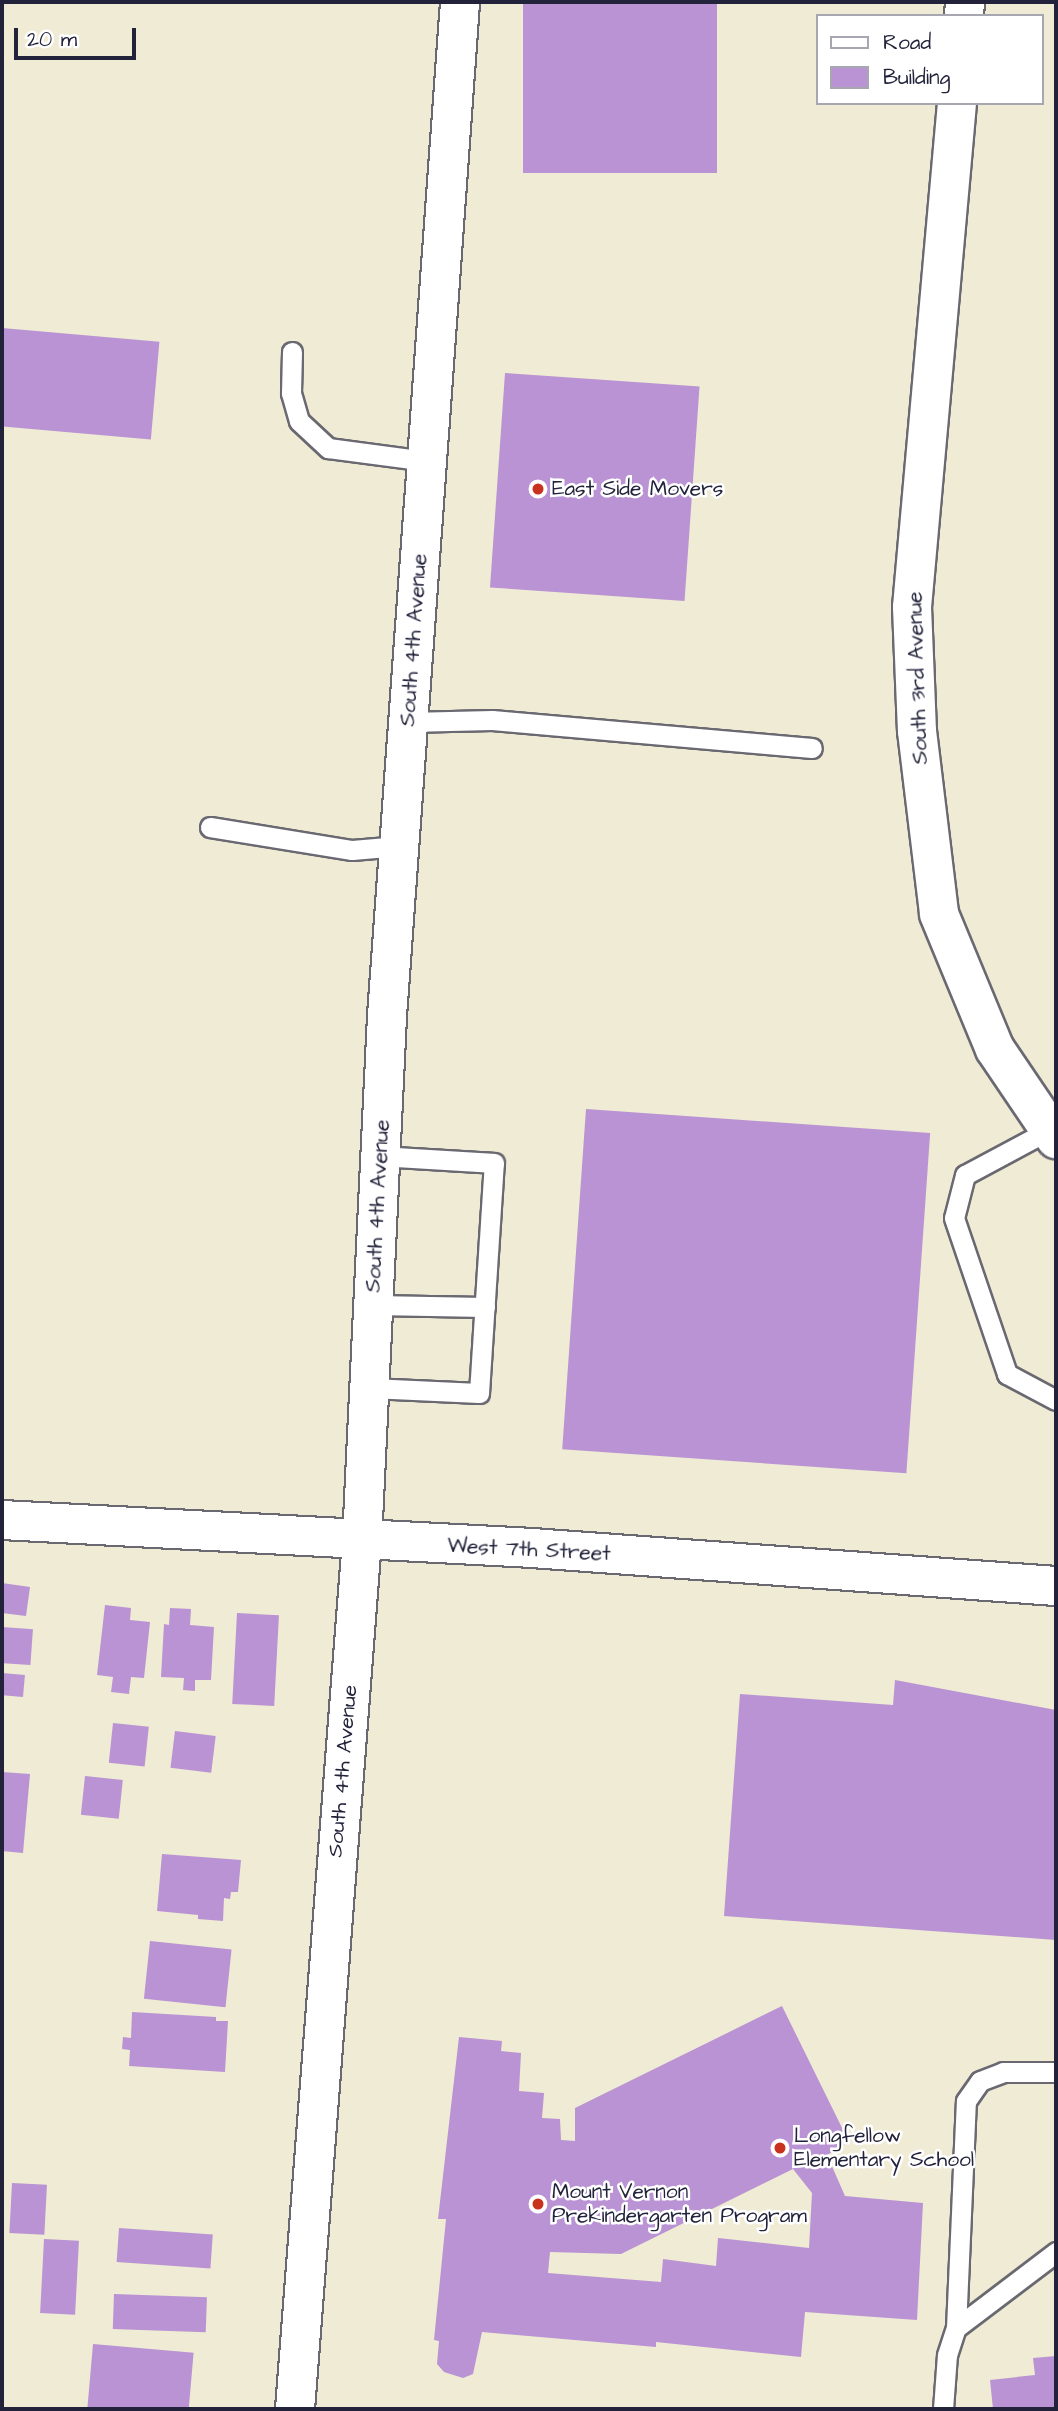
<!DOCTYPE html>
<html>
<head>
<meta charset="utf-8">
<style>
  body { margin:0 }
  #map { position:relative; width:1058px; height:2411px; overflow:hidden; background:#efebd4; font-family:"Architects Daughter",sans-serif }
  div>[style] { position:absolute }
  .building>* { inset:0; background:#b993d3; transform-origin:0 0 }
  .roads { filter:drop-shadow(2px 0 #6a6871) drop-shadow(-2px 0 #6a6871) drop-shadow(0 2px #6a6871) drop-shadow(0 -2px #6a6871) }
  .lane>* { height:19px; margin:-9.5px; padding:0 9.5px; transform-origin:9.5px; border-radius:9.5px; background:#fff }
  .street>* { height:38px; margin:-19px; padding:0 19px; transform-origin:19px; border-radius:19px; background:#fff }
  .secondary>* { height:38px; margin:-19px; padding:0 19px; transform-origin:19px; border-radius:19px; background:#fff }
  .dots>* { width:19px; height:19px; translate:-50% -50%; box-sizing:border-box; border:4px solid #fff; border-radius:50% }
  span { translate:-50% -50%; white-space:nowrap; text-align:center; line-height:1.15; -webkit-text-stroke:5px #fff; paint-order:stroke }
  .poi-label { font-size:21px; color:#22223b }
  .left { translate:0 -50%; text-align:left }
  .street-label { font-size:21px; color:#22223b }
  .frame { position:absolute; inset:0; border:4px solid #22223b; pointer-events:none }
  .legend { position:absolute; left:816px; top:14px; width:228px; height:91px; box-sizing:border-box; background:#fff; border:2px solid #a7a7b1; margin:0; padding:9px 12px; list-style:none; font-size:21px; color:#22223b }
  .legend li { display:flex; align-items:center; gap:14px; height:35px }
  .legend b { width:35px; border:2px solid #a7a7b1 }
  .scale { position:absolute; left:14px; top:28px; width:122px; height:32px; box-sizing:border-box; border:4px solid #22223b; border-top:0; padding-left:9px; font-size:21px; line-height:24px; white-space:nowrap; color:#22223b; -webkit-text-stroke:5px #fff; paint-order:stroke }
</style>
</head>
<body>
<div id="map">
  <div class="building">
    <i style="left:523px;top:2px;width:194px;height:171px"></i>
    <i style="left:2px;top:328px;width:158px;height:98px;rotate:5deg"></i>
    <i style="left:505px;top:373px;width:195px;height:215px;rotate:4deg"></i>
    <i style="left:586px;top:1109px;width:345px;height:341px;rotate:4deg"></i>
    <i style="clip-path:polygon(2px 1583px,30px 1587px,26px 1616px,2px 1613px)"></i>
    <i style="clip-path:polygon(105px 1605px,131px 1608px,130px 1620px,150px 1622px,144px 1678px,131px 1677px,129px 1694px,111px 1692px,113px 1677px,97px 1675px)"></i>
    <i style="clip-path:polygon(170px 1608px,191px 1609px,190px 1625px,214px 1627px,211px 1680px,195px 1680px,195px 1691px,183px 1690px,184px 1678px,161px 1677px,164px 1624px,169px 1625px)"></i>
    <i style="left:237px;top:1613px;width:42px;height:91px;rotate:3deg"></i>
    <i style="left:2px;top:1627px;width:31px;height:36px;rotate:4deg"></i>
    <i style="left:2px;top:1673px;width:23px;height:22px;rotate:5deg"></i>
    <i style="clip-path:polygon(895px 1680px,1056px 1710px,1056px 1940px,724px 1916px,740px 1694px,893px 1705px)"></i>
    <i style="left:113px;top:1723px;width:36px;height:40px;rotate:6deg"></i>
    <i style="left:175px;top:1731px;width:41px;height:37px;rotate:7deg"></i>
    <i style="clip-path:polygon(2px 1772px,30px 1774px,23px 1853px,2px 1851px)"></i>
    <i style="left:85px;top:1776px;width:38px;height:39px;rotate:6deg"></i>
    <i style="clip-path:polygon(162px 1854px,241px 1860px,238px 1892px,231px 1892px,230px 1899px,224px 1898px,223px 1921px,198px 1919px,198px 1915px,157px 1911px)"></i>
    <i style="left:150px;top:1941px;width:82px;height:58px;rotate:6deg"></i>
    <i style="clip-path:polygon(evenodd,782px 2006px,849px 2142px,827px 2155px,845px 2196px,923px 2203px,917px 2320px,805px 2312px,801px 2357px,656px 2342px,656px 2347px,482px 2332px,473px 2374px,463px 2378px,444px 2372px,437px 2364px,439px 2341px,434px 2340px,446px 2219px,438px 2219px,459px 2037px,502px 2041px,501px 2051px,521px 2053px,519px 2091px,544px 2093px,542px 2118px,560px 2119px,561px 2140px,575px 2141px,575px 2108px,782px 2006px,793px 2169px,812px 2193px,809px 2248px,718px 2238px,716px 2266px,663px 2259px,661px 2282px,548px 2273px,550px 2252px,621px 2254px,793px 2169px)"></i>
    <i style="clip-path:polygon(132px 2012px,216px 2017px,216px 2021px,228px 2021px,225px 2072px,129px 2066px,130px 2050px,122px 2049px,123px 2037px,131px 2038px)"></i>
    <i style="left:12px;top:2183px;width:35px;height:50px;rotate:3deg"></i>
    <i style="left:119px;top:2228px;width:94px;height:34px;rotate:4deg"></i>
    <i style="left:44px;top:2239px;width:35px;height:74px;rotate:3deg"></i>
    <i style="left:114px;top:2294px;width:93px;height:35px;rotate:2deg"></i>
    <i style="left:93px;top:2344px;width:101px;height:65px;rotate:5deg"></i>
    <i style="clip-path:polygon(1056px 2356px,1056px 2409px,993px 2409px,990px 2380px,1035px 2375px,1033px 2358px)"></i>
  </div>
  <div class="roads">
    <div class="lane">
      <i style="left:292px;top:352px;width:41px;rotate:91.4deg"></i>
      <i style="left:291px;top:393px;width:29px;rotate:74deg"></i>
      <i style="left:299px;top:421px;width:40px;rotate:43deg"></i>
      <i style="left:328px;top:448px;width:100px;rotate:7.5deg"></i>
      <i style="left:408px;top:722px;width:84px;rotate:-1.4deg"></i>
      <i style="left:492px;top:720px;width:321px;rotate:5deg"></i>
      <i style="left:210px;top:827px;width:144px;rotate:9.2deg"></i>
      <i style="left:352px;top:850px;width:47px;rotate:-4.9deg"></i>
      <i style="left:1049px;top:1130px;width:95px;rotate:151.8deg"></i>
      <i style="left:965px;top:1175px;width:44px;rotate:104.3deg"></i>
      <i style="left:954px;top:1218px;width:165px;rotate:71.2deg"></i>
      <i style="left:1007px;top:1374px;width:55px;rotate:28deg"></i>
      <i style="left:374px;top:1305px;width:111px;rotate:1deg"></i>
      <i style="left:370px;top:1388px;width:109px;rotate:2.6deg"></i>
      <i style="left:479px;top:1393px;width:230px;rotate:-86.3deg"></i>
      <i style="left:494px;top:1163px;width:114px;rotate:-176.5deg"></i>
      <i style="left:956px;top:2328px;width:227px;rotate:-87.5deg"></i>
      <i style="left:966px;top:2101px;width:24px;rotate:-55deg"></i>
      <i style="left:980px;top:2081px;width:25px;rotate:-21deg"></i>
      <i style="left:1003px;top:2072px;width:53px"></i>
      <i style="left:943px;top:2409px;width:54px;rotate:-85.8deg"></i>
      <i style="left:947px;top:2355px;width:28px;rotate:-72deg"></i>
      <i style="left:956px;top:2328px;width:126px;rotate:-37.2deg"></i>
    </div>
    <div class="street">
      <i style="left:2px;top:1520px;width:531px;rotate:3.02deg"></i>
      <i style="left:532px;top:1548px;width:525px;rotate:4.15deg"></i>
      <i style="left:295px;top:2409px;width:871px;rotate:-85.59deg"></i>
      <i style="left:362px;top:1541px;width:526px;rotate:-87.27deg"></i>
      <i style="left:387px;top:1016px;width:1017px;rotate:-85.88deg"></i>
    </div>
    <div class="secondary">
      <i style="left:964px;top:16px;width:14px;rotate:-86deg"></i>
      <i style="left:957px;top:103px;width:506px;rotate:95.1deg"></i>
      <i style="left:912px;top:607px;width:124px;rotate:87.7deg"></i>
      <i style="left:917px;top:731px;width:184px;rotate:83.1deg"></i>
      <i style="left:939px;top:914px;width:146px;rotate:67.5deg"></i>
      <i style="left:995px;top:1049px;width:109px;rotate:55.9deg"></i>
    </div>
  </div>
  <div class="dots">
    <i style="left:538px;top:489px;background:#c8321e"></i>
    <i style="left:780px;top:2148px;background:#c8321e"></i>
    <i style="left:538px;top:2204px;background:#c8321e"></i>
  </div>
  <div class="poi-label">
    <span class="left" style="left:552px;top:489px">East Side Movers</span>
    <span class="left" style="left:794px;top:2148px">Longfellow<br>Elementary School</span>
    <span class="left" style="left:552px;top:2204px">Mount Vernon<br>Prekindergarten Program</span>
  </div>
  <div class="street-label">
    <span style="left:414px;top:640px;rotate:-86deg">South 4th Avenue</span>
    <span style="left:918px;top:678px;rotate:-92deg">South 3rd Avenue</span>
    <span style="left:378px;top:1206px;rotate:-87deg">South 4th Avenue</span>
    <span style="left:529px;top:1550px;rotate:3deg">West 7th Street</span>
    <span style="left:343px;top:1771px;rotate:-85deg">South 4th Avenue</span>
  </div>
  <div class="frame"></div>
  <ul class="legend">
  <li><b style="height:9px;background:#fff"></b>Road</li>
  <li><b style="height:19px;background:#b993d3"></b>Building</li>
  </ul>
  <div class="scale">20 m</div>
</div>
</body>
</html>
